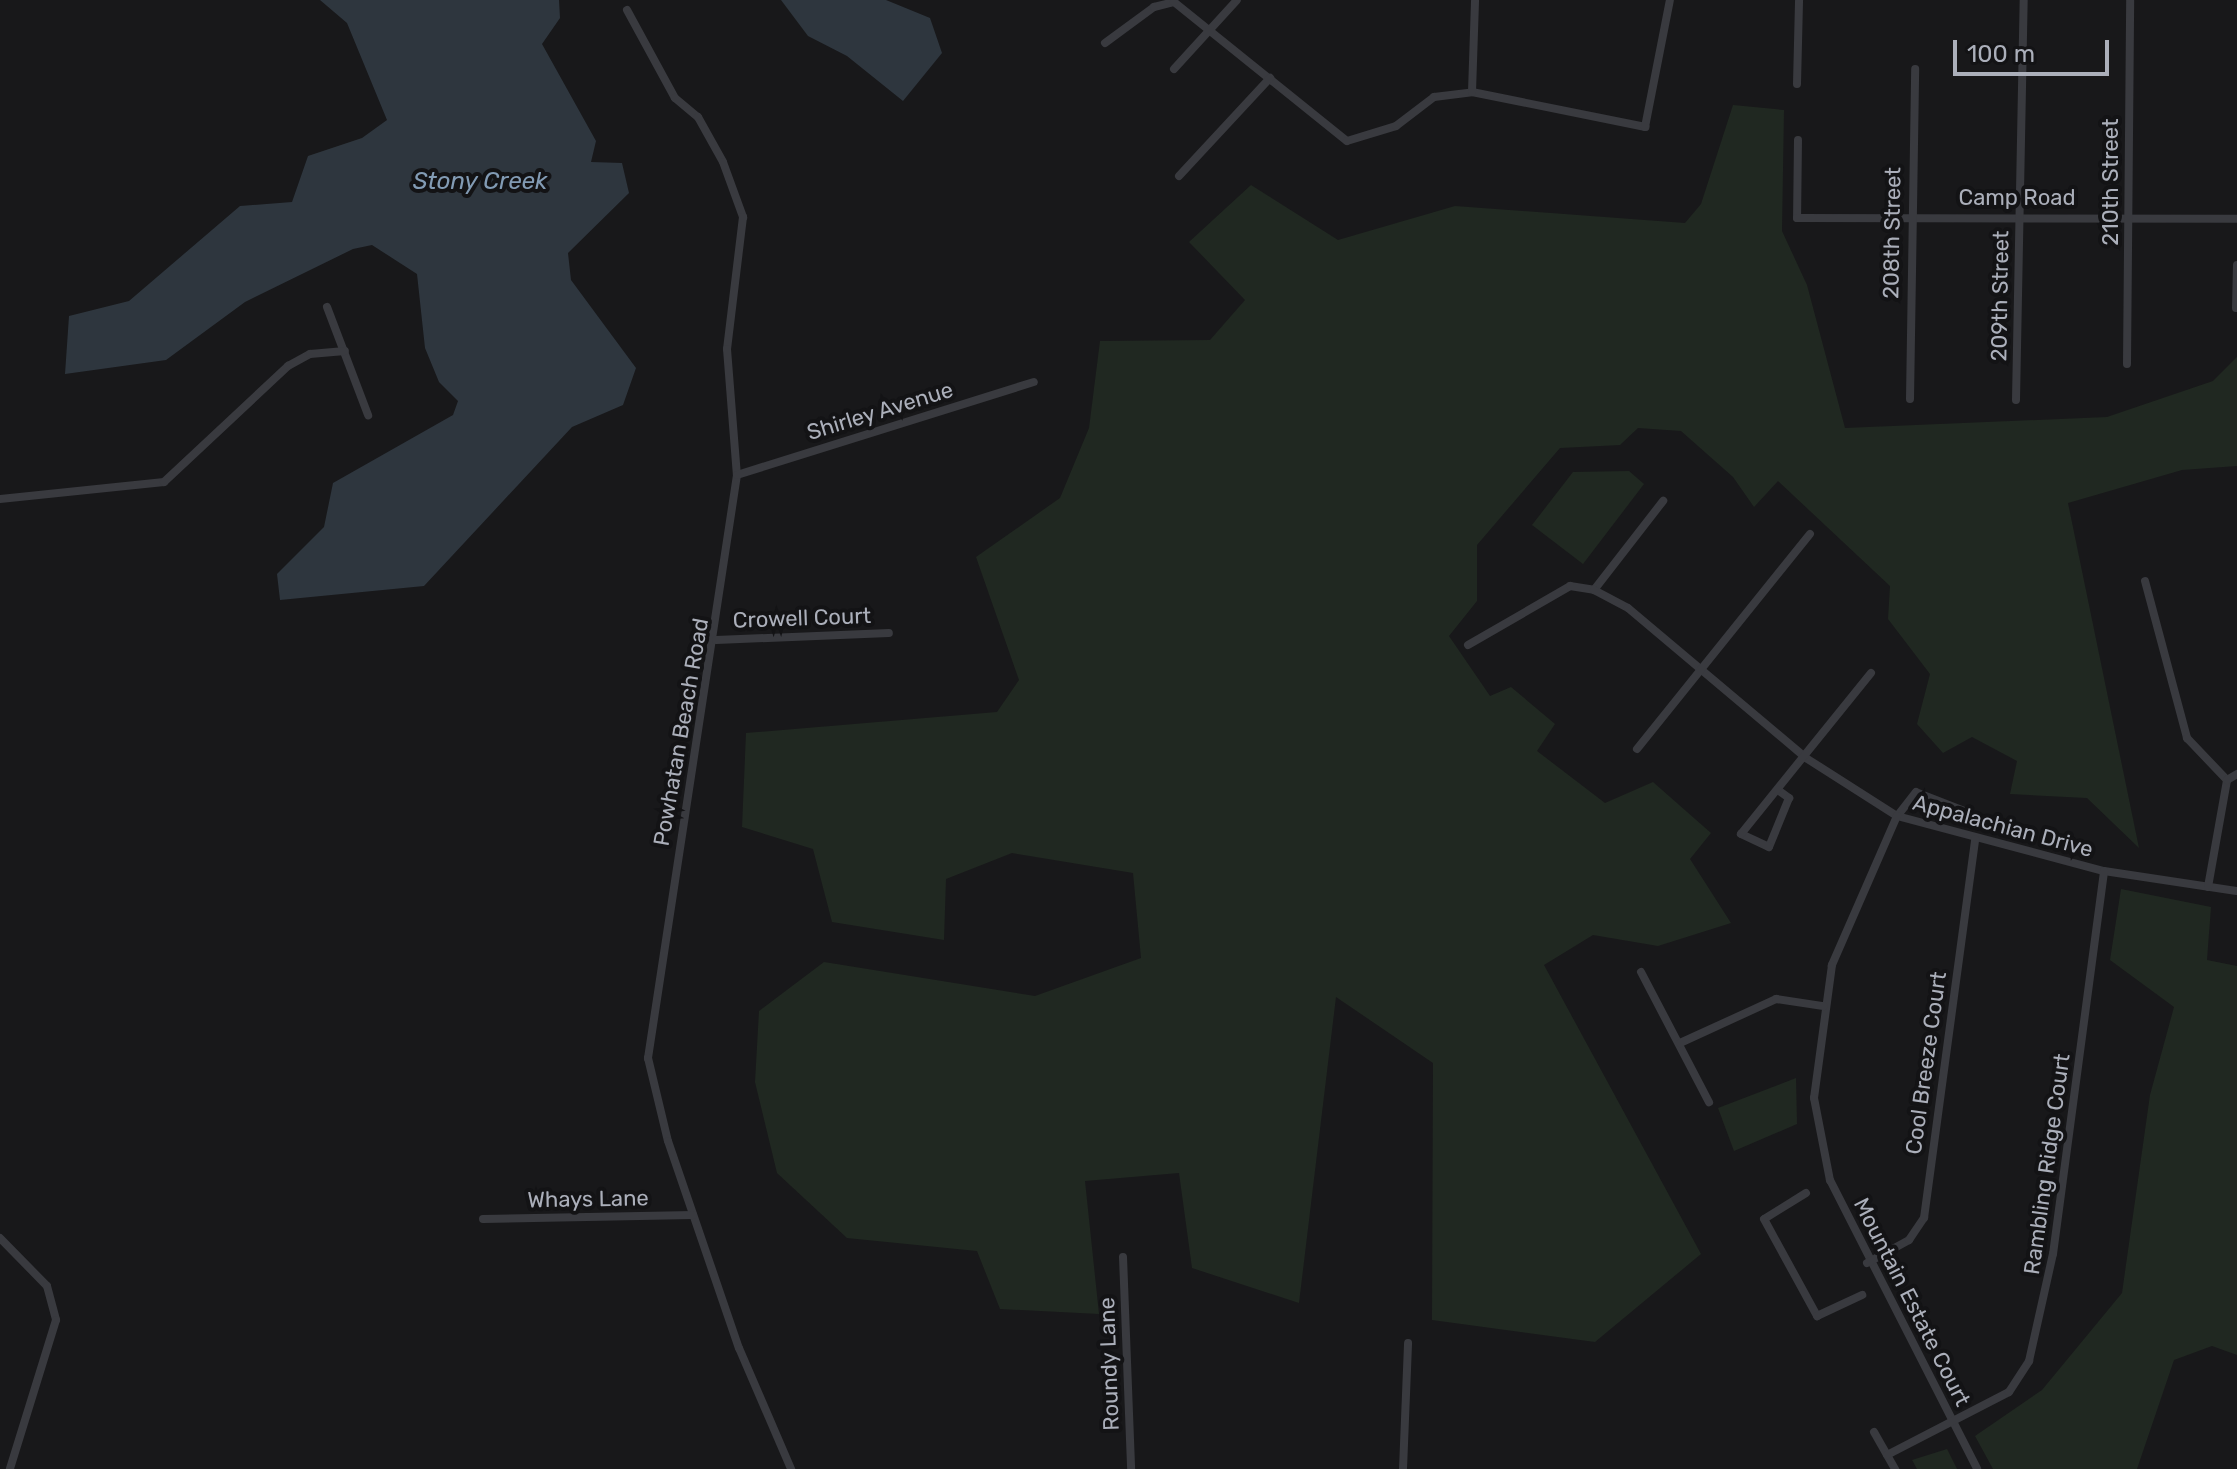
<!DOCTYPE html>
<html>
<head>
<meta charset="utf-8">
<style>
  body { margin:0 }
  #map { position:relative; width:2237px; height:1469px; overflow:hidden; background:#18181a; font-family:Rubik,sans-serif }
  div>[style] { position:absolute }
  .green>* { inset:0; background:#202821 }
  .water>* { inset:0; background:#2e363e }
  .street>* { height:8px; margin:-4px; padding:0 4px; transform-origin:4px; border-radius:4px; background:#393a3f }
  span { translate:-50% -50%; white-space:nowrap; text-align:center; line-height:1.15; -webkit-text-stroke:8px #131315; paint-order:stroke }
  .street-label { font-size:22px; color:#abafba }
  .water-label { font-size:24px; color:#829bb4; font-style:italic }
  .scale { position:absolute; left:1953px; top:40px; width:156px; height:36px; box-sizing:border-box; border:4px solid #abafba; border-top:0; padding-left:10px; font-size:24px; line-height:28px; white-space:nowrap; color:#abafba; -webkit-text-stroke:6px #131315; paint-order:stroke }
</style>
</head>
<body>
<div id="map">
  <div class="green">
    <i style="clip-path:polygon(1733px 105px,1784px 110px,1782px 231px,1807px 285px,1845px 428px,2107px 417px,2213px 381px,2237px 357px,2237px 466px,2182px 470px,2068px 503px,2139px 848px,2087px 798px,2010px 794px,2017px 761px,1972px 737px,1943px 753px,1917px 724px,1930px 674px,1888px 619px,1890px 586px,1778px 481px,1754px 507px,1733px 477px,1681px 431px,1638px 428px,1620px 445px,1560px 448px,1477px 545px,1477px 601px,1449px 636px,1490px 696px,1511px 687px,1555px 724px,1537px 751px,1605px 803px,1653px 782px,1711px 833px,1690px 859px,1731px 923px,1658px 946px,1593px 935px,1544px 965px,1701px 1254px,1595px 1342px,1432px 1320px,1433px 1063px,1336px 997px,1299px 1303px,1192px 1268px,1179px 1173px,1085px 1181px,1099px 1314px,1000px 1309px,977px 1251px,847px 1238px,777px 1173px,755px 1082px,759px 1011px,824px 962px,1035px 996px,1141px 958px,1133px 873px,1012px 853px,946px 879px,944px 940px,832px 922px,813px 849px,742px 827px,746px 733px,997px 712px,1019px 680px,976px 557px,1060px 498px,1089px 428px,1100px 341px,1210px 340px,1245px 300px,1189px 242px,1251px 185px,1338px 240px,1455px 206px,1685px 223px,1701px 204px)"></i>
    <i style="clip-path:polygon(1629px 471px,1644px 484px,1583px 564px,1532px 525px,1573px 472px)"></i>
    <i style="clip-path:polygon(2121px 889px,2211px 907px,2207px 960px,2237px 966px,2237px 1355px,2212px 1346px,2174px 1360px,2137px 1469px,1993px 1469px,1975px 1436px,2042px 1390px,2122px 1293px,2150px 1095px,2174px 1007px,2110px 960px)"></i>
    <i style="clip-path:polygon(1796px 1078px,1797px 1124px,1734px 1151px,1718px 1108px)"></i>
    <i style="clip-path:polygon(1947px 1449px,1957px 1469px,1917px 1469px,1912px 1460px)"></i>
  </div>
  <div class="water">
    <i style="clip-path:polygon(320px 0,559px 0,560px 18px,542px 44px,596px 141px,591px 162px,622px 163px,629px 193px,568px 253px,571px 280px,636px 368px,623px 405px,572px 427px,424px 586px,280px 600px,277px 574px,324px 527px,333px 483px,453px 415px,458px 401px,439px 382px,425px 348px,417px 274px,372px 245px,353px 249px,245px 302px,166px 360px,65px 374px,69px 316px,129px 301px,240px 206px,292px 202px,308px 156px,362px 138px,387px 120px,347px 23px)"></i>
    <i style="clip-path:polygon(781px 0,886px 0,930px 18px,942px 53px,903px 101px,847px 56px,808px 36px)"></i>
  </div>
  <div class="street">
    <i style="left:627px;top:10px;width:100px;rotate:61.4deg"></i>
    <i style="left:675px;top:98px;width:30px;rotate:40deg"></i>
    <i style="left:698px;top:117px;width:51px;rotate:60.9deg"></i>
    <i style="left:723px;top:162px;width:59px;rotate:70deg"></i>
    <i style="left:743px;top:217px;width:133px;rotate:96.9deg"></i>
    <i style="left:727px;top:349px;width:126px;rotate:85.5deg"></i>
    <i style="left:737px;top:475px;width:590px;rotate:98.68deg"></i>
    <i style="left:648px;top:1058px;width:85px;rotate:76.5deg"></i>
    <i style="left:668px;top:1141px;width:219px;rotate:71.1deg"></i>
    <i style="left:739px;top:1348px;width:132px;rotate:66.7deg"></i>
    <i style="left:1105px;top:43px;width:61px;rotate:-36.3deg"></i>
    <i style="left:1154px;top:7px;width:21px;rotate:-14deg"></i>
    <i style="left:1174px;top:2px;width:222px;rotate:38.8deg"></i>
    <i style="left:1347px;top:141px;width:51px;rotate:-17deg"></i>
    <i style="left:1396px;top:126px;width:48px;rotate:-37.3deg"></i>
    <i style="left:1434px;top:97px;width:38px;rotate:-7deg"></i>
    <i style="left:1472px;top:92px;width:177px;rotate:11.4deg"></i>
    <i style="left:1645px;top:127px;width:129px;rotate:-78.9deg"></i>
    <i style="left:1174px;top:69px;width:93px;rotate:-47.6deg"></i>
    <i style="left:1797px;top:84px;width:84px;rotate:-88.6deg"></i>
    <i style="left:1472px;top:92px;width:92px;rotate:-88.1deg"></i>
    <i style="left:1798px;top:140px;width:78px;rotate:90.7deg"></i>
    <i style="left:1797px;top:218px;width:440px;rotate:0.1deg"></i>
    <i style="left:1179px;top:176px;width:134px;rotate:-47.1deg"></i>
    <i style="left:327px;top:307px;width:116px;rotate:69.2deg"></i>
    <i style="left:2236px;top:308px;width:43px;rotate:-88.7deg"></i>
    <i style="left:2127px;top:364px;width:364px;rotate:-89.5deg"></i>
    <i style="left:1910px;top:399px;width:330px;rotate:-89.1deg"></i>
    <i style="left:2016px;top:400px;width:400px;rotate:-88.9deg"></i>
    <i style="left:737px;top:475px;width:311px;rotate:-17.4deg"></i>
    <i style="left:0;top:499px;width:165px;rotate:-5.9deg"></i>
    <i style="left:164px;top:482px;width:170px;rotate:-43.1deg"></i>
    <i style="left:288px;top:366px;width:25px;rotate:-29deg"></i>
    <i style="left:310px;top:354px;width:35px;rotate:-5deg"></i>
    <i style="left:2145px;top:581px;width:163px;rotate:75deg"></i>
    <i style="left:2187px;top:738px;width:58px;rotate:46.4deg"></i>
    <i style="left:1594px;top:590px;width:113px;rotate:-52.2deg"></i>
    <i style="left:716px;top:640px;width:173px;rotate:-2.3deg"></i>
    <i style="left:1468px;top:645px;width:118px;rotate:-30deg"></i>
    <i style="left:1570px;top:586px;width:24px;rotate:9deg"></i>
    <i style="left:1594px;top:590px;width:38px;rotate:28deg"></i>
    <i style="left:1628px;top:608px;width:233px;rotate:40.1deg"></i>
    <i style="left:1806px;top:758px;width:108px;rotate:32.5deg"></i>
    <i style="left:1897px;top:816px;width:214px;rotate:14.9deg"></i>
    <i style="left:2104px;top:871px;width:134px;rotate:8.6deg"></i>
    <i style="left:1637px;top:749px;width:276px;rotate:-51.2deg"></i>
    <i style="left:1778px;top:790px;width:14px;rotate:36deg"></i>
    <i style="left:1789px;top:798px;width:53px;rotate:112.2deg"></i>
    <i style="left:1769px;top:847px;width:31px;rotate:-155deg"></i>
    <i style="left:1741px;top:834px;width:207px;rotate:-51.1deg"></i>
    <i style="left:1972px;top:814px;width:60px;rotate:-158.6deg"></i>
    <i style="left:1916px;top:792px;width:31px;rotate:128deg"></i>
    <i style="left:1897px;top:816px;width:163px;rotate:113.6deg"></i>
    <i style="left:1832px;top:965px;width:134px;rotate:97.7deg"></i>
    <i style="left:1814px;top:1098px;width:84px;rotate:79deg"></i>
    <i style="left:1830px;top:1180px;width:324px;rotate:63deg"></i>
    <i style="left:2208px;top:887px;width:109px;rotate:-79.9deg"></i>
    <i style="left:2227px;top:780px;width:12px;rotate:-31deg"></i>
    <i style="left:1641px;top:972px;width:147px;rotate:62.4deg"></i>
    <i style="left:1680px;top:1043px;width:106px;rotate:-24.6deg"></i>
    <i style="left:1776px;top:999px;width:48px;rotate:8.5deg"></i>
    <i style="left:1806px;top:1193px;width:49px;rotate:148.2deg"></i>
    <i style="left:1764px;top:1219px;width:111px;rotate:61.3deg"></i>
    <i style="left:1817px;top:1316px;width:50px;rotate:-25deg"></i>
    <i style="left:483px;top:1219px;width:210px;rotate:-1.1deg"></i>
    <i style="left:0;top:1238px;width:67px;rotate:45.6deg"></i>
    <i style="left:47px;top:1286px;width:35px;rotate:75deg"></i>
    <i style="left:56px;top:1320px;width:156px;rotate:107.2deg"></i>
    <i style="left:1123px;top:1257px;width:212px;rotate:87.8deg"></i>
    <i style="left:1867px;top:1263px;width:48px;rotate:-28.7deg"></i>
    <i style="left:1909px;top:1240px;width:27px;rotate:-56deg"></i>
    <i style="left:1924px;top:1218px;width:382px;rotate:-82.3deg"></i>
    <i style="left:1874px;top:1432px;width:43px;rotate:60.4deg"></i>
    <i style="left:1887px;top:1455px;width:137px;rotate:-27.3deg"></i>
    <i style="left:2009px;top:1392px;width:37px;rotate:-57deg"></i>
    <i style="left:2029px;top:1361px;width:110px;rotate:-77.4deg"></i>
    <i style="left:2053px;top:1254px;width:386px;rotate:-82.4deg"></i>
    <i style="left:1403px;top:1469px;width:126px;rotate:-87.7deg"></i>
  </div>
  <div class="street-label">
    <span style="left:2111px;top:182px;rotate:-90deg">210th Street</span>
    <span style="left:2017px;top:198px">Camp Road</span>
    <span style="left:1892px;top:233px;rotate:-89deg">208th Street</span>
    <span style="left:2000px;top:296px;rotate:-89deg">209th Street</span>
    <span style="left:880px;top:411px;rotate:-17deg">Shirley Avenue</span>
    <span style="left:802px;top:618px;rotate:-2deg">Crowell Court</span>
    <span style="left:681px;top:732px;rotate:-80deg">Powhatan Beach Road</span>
    <span style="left:2003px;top:826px;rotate:15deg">Appalachian Drive</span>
    <span style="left:1926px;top:1063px;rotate:-82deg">Cool Breeze Court</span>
    <span style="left:2047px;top:1164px;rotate:-82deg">Rambling Ridge Court</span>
    <span style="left:588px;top:1199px;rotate:-1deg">Whays Lane</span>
    <span style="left:1912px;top:1302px;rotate:63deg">Mountain Estate Court</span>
    <span style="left:1109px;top:1364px;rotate:-92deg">Roundy Lane</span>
  </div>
  <div class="water-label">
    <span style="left:480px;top:182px">Stony Creek</span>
  </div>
  <div class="scale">100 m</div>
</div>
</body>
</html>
